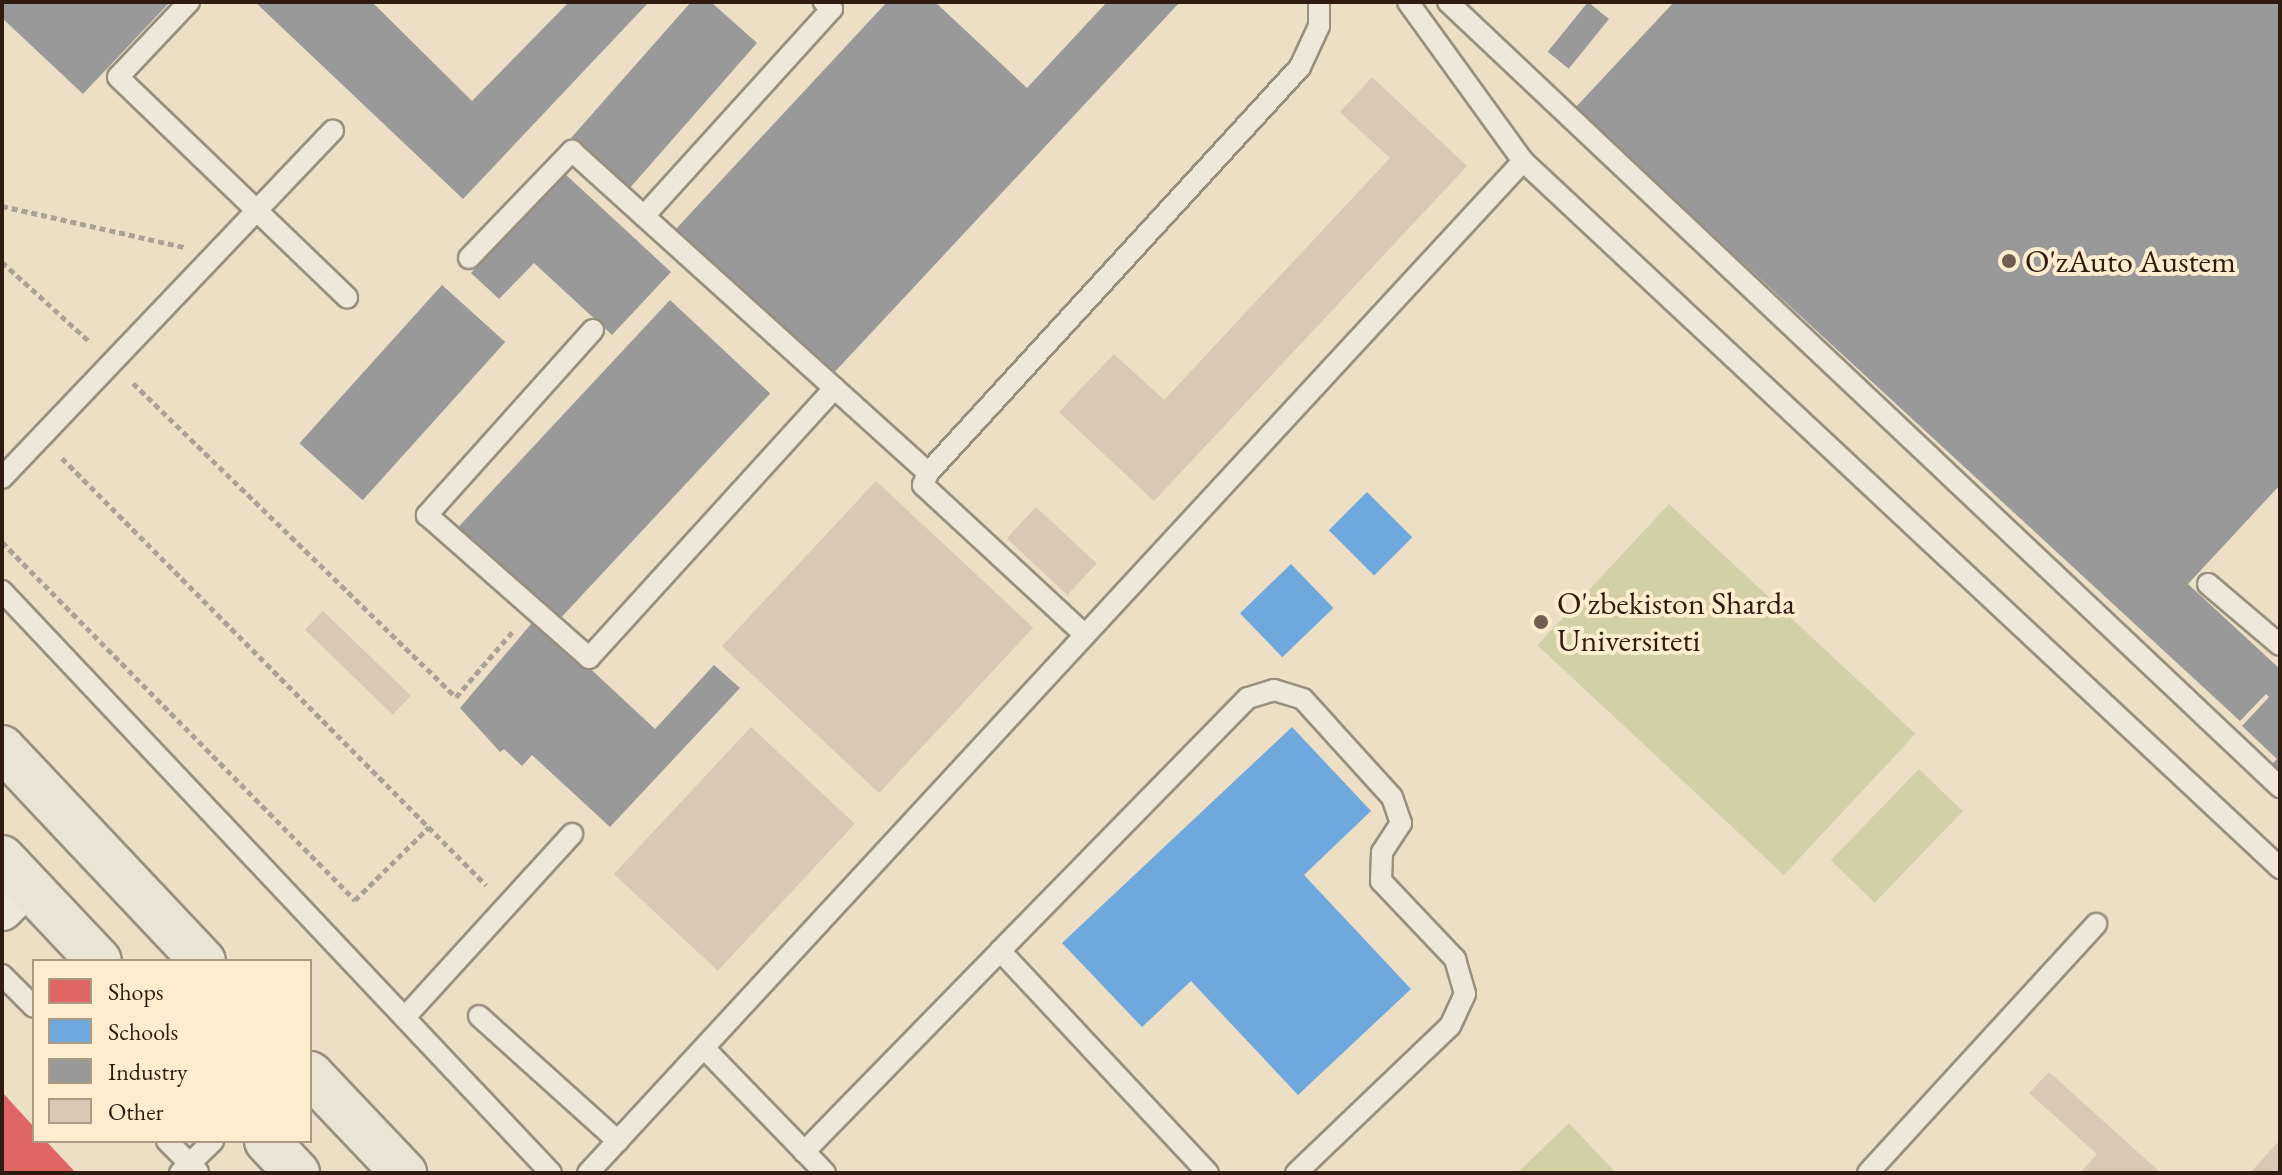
<!DOCTYPE html>
<html>
<head>
<meta charset="utf-8">
<style>
  body { margin:0 }
  #map { position:relative; width:2282px; height:1175px; overflow:hidden; background:#ecdfc5; font-family:"EB Garamond",serif }
  div>[style] { position:absolute }
  .green>* { inset:0; background:#d3d0a7; transform-origin:0 0 }
  .shops>* { inset:0; background:#e06666 }
  .schools>* { inset:0; background:#6fa8dc; transform-origin:0 0 }
  .industry>* { inset:0; background:#999; transform-origin:0 0 }
  .building>* { inset:0; background:#d9c8b6; transform-origin:0 0 }
  .path>* { height:5px; margin-top:-2.5px; transform-origin:0; background:repeating-linear-gradient(90deg,#aaa297 0 6px,transparent 0 10px) }
  .roads { filter:drop-shadow(2px 0 #988f7f) drop-shadow(-2px 0 #988f7f) drop-shadow(0 2px #988f7f) drop-shadow(0 -2px #988f7f) }
  .lane>* { height:20px; margin:-10px; padding:0 10px; transform-origin:10px; border-radius:10px; background:#eee7da }
  .street>* { height:42px; margin:-21px; padding:0 21px; transform-origin:21px; border-radius:21px; background:#eee7da }
  .primary>* { height:44px; margin:-22px; padding:0 22px; transform-origin:22px; border-radius:22px; background:#ebe3d4 }
  .dots>* { width:22px; height:22px; translate:-50% -50%; box-sizing:border-box; border:4px solid #fdedcf; border-radius:50% }
  span { translate:-50% -50%; white-space:nowrap; text-align:center; line-height:1.15; -webkit-text-stroke:8px #fdedcf; paint-order:stroke }
  .poi-label { font-size:32px; color:#2f1b0f }
  .left { translate:0 -50%; text-align:left }
  .frame { position:absolute; inset:0; border:4px solid #2f1b0f; pointer-events:none }
  .legend { position:absolute; left:32px; top:959px; width:280px; height:184px; box-sizing:border-box; background:#fdedcf; border:2px solid #ab9982; margin:0; padding:10px 14px; list-style:none; font-size:24px; color:#2f1b0f }
  .legend li { display:flex; align-items:center; gap:16px; height:40px }
  .legend b { width:40px; border:2px solid #ab9982 }
</style>
</head>
<body>
<div id="map">
  <div class="green">
    <i style="left:1669px;top:504px;width:337px;height:193px;rotate:43deg"></i>
    <i style="left:1919px;top:769px;width:61px;height:127px;rotate:44deg"></i>
    <i style="clip-path:polygon(1569px 1123px,1616px 1173px,1517px 1173px)"></i>
  </div>
  <div class="shops">
    <i style="clip-path:polygon(2px 1092px,34px 1127px,34px 1141px,46px 1141px,76px 1173px,2px 1173px)"></i>
  </div>
  <div class="schools">
    <i style="left:1367px;top:492px;width:64px;height:54px;rotate:45deg"></i>
    <i style="left:1291px;top:564px;width:61px;height:71px;rotate:46deg"></i>
    <i style="clip-path:polygon(1292px 727px,1371px 811px,1304px 875px,1411px 989px,1298px 1095px,1191px 981px,1142px 1027px,1062px 943px)"></i>
  </div>
  <div class="industry">
    <i style="clip-path:polygon(2px 2px,170px 2px,83px 94px,2px 18px)"></i>
    <i style="clip-path:polygon(255px 2px,372px 2px,472px 101px,569px 2px,649px 2px,463px 199px)"></i>
    <i style="clip-path:polygon(691px 2px,711px 2px,757px 43px,629px 189px,571px 138px)"></i>
    <i style="clip-path:polygon(887px 2px,935px 2px,1027px 88px,1107px 2px,1180px 2px,830px 377px,674px 231px)"></i>
    <i style="left:1588px;top:2px;width:27px;height:64px;rotate:39deg"></i>
    <i style="clip-path:polygon(1674px 2px,2280px 2px,2280px 485px,2188px 584px,2280px 669px,2280px 772px,2272px 764px,2277px 759px,2242px 726px,2269px 697px,2266px 694px,2240px 721px,1575px 108px)"></i>
    <i style="clip-path:polygon(564px 173px,671px 272px,612px 335px,534px 263px,499px 299px,471px 273px)"></i>
    <i style="left:442px;top:285px;width:85px;height:213px;rotate:42deg"></i>
    <i style="left:670px;top:300px;width:137px;height:312px;rotate:43deg"></i>
    <i style="clip-path:polygon(536px 618px,655px 729px,714px 665px,740px 688px,610px 827px,532px 755px,522px 766px,504px 749px,500px 752px,460px 708px)"></i>
  </div>
  <div class="building">
    <i style="clip-path:polygon(1372px 77px,1467px 166px,1154px 501px,1059px 412px,1114px 354px,1164px 400px,1390px 158px,1340px 112px)"></i>
    <i style="left:876px;top:481px;width:215px;height:226px;rotate:43deg"></i>
    <i style="left:1036px;top:507px;width:83px;height:43px;rotate:43deg"></i>
    <i style="left:323px;top:611px;width:122px;height:26px;rotate:44deg"></i>
    <i style="left:751px;top:727px;width:142px;height:201px;rotate:43deg"></i>
    <i style="clip-path:polygon(2049px 1072px,2161px 1173px,2080px 1173px,2097px 1154px,2029px 1093px)"></i>
    <i style="clip-path:polygon(2280px 1140px,2280px 1173px,2250px 1173px)"></i>
  </div>
  <div class="path">
    <i style="left:2px;top:206px;width:187px;rotate:12.7deg"></i>
    <i style="left:2px;top:262px;width:120px;rotate:42.3deg"></i>
    <i style="left:133px;top:383px;width:450px;rotate:44.2deg"></i>
    <i style="left:456px;top:697px;width:89px;rotate:-49.1deg"></i>
    <i style="left:62px;top:458px;width:602px;rotate:45.2deg"></i>
    <i style="left:2px;top:542px;width:503px;rotate:45.4deg"></i>
    <i style="left:355px;top:900px;width:104px;rotate:-44.6deg"></i>
  </div>
  <div class="roads">
    <div class="lane">
      <i style="left:189px;top:2px;width:103px;rotate:133.4deg"></i>
      <i style="left:118px;top:77px;width:318px;rotate:43.9deg"></i>
      <i style="left:1448px;top:2px;width:1144px;rotate:43.34deg"></i>
      <i style="left:1523px;top:161px;width:1036px;rotate:43.04deg"></i>
      <i style="left:644px;top:216px;width:280px;rotate:-47.8deg"></i>
      <i style="left:832px;top:9px;width:11px;rotate:-139deg"></i>
      <i style="left:469px;top:258px;width:149px;rotate:-46.1deg"></i>
      <i style="left:572px;top:151px;width:480px;rotate:42.1deg"></i>
      <i style="left:593px;top:330px;width:249px;rotate:131.9deg"></i>
      <i style="left:427px;top:515px;width:216px;rotate:41.4deg"></i>
      <i style="left:589px;top:658px;width:365px;rotate:-47.7deg"></i>
      <i style="left:2px;top:478px;width:480px;rotate:-46.4deg"></i>
      <i style="left:2208px;top:584px;width:94px;rotate:40.3deg"></i>
      <i style="left:2px;top:591px;width:800px;rotate:46.67deg"></i>
      <i style="left:1085px;top:635px;width:221px;rotate:-137.2deg"></i>
      <i style="left:923px;top:485px;width:13px;rotate:-67deg"></i>
      <i style="left:928px;top:473px;width:551px;rotate:-47.5deg"></i>
      <i style="left:1300px;top:67px;width:45px;rotate:-65.1deg"></i>
      <i style="left:1319px;top:26px;width:24px;rotate:-90deg"></i>
      <i style="left:2px;top:975px;width:45px;rotate:45deg"></i>
      <i style="left:479px;top:1016px;width:187px;rotate:42deg"></i>
      <i style="left:405px;top:1017px;width:248px;rotate:-47.6deg"></i>
      <i style="left:704px;top:1048px;width:174px;rotate:45.9deg"></i>
      <i style="left:167px;top:1141px;width:44px;rotate:45deg"></i>
      <i style="left:804px;top:1152px;width:281px;rotate:-45.7deg"></i>
      <i style="left:180px;top:1173px;width:46px;rotate:-44.1deg"></i>
      <i style="left:588px;top:1173px;width:1378px;rotate:-47.26deg"></i>
      <i style="left:1523px;top:161px;width:196px;rotate:-125.9deg"></i>
      <i style="left:1208px;top:1173px;width:304px;rotate:-133.1deg"></i>
      <i style="left:1000px;top:951px;width:354px;rotate:-45.6deg"></i>
      <i style="left:1248px;top:698px;width:27px;rotate:-17deg"></i>
      <i style="left:1274px;top:690px;width:30px;rotate:17deg"></i>
      <i style="left:1303px;top:699px;width:132px;rotate:47.8deg"></i>
      <i style="left:1392px;top:797px;width:28px;rotate:71deg"></i>
      <i style="left:1401px;top:823px;width:35px;rotate:123deg"></i>
      <i style="left:1382px;top:852px;width:29px;rotate:92deg"></i>
      <i style="left:1381px;top:881px;width:108px;rotate:46.5deg"></i>
      <i style="left:1455px;top:959px;width:36px;rotate:74deg"></i>
      <i style="left:1465px;top:994px;width:35px;rotate:115deg"></i>
      <i style="left:1450px;top:1026px;width:213px;rotate:136.3deg"></i>
      <i style="left:1868px;top:1173px;width:338px;rotate:-47.5deg"></i>
    </div>
    <div class="street">
      <i style="left:2px;top:909px;width:35px;rotate:-45deg"></i>
    </div>
    <div class="primary">
      <i style="left:2px;top:748px;width:293px;rotate:46.7deg"></i>
      <i style="left:2px;top:858px;width:141px;rotate:46.7deg"></i>
      <i style="left:310px;top:1074px;width:137px;rotate:46.5deg"></i>
      <i style="left:267px;top:1141px;width:44px;rotate:46.8deg"></i>
    </div>
  </div>
  <div class="dots">
    <i style="left:2009px;top:261px;background:#71604f"></i>
    <i style="left:1541px;top:622px;background:#71604f"></i>
  </div>
  <div class="poi-label">
    <span class="left" style="left:2025px;top:261px">O'zAuto Austem</span>
    <span class="left" style="left:1557px;top:622px">O'zbekiston Sharda<br>Universiteti</span>
  </div>
  <div class="frame"></div>
  <ul class="legend">
  <li><b style="height:22px;background:#e06666"></b>Shops</li>
  <li><b style="height:22px;background:#6fa8dc"></b>Schools</li>
  <li><b style="height:22px;background:#999"></b>Industry</li>
  <li><b style="height:22px;background:#d9c8b6"></b>Other</li>
  </ul>
</div>
</body>
</html>
